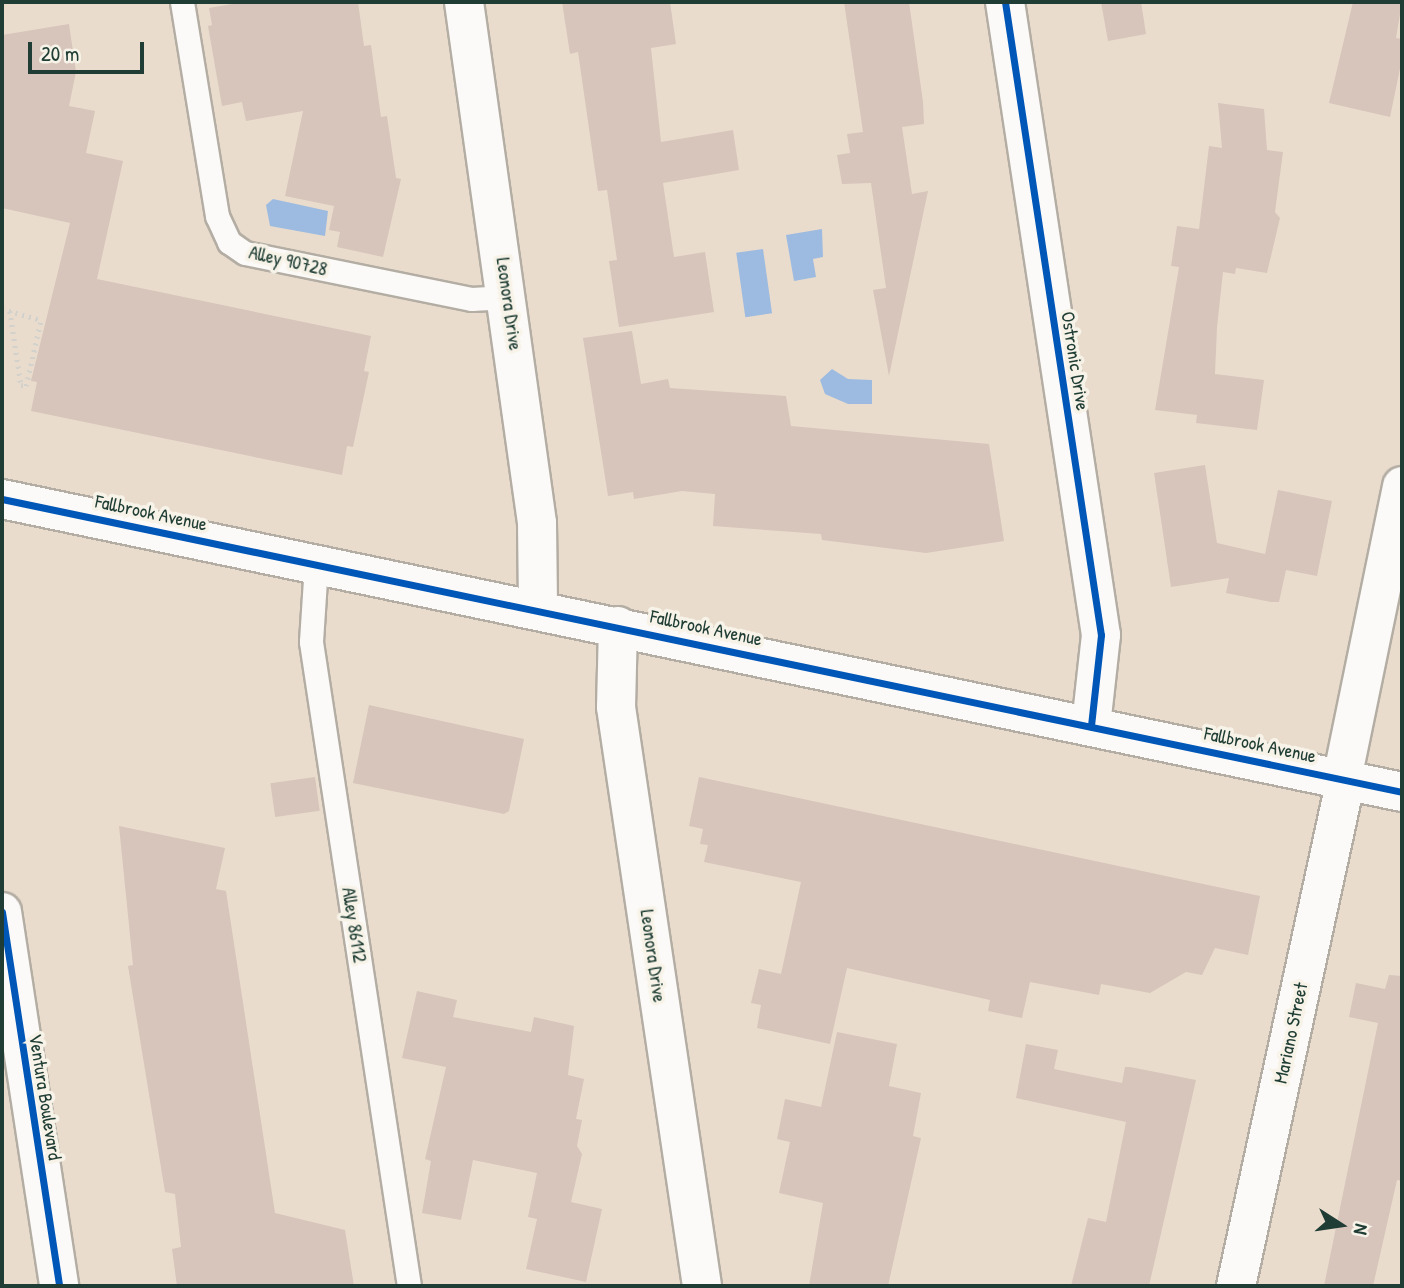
<!DOCTYPE html>
<html>
<head>
<meta charset="utf-8">
<style>
  body { margin:0 }
  #map { position:relative; width:1404px; height:1288px; overflow:hidden; background:#e9dccd; font-family:"Patrick Hand",sans-serif }
  div>[style] { position:absolute }
  .water>* { inset:0; background:#9dbbe0; transform-origin:0 0 }
  .building>* { inset:0; background:#d7c4bb; transform-origin:0 0 }
  .path>* { height:4.5px; margin-top:-2.25px; transform-origin:0; background:repeating-linear-gradient(90deg,#d2d1cc 0 2px,transparent 0 7px) }
  .roads { filter:drop-shadow(2px 0 #b3ada3) drop-shadow(-2px 0 #b3ada3) drop-shadow(0 2px #b3ada3) drop-shadow(0 -2px #b3ada3) }
  .service>* { height:23px; margin:-11.5px; padding:0 11.5px; transform-origin:11.5px; border-radius:11.5px; background:#fcfaf8 }
  .minor>* { height:38px; margin:-19px; padding:0 19px; transform-origin:19px; border-radius:19px; background:#fcfaf8 }
  .secondary>* { height:38px; margin:-19px; padding:0 19px; transform-origin:19px; border-radius:19px; background:#fcfaf8 }
  .cycleway>* { height:7px; margin:-3.5px; padding:0 3.5px; transform-origin:3.5px; border-radius:3.5px; background:#0057b8 }
  span { translate:-50% -50%; white-space:nowrap; text-align:center; line-height:1.15; -webkit-text-stroke:7px #f7f3e8; paint-order:stroke }
  .street-label { font-size:19px; color:#1f3d34 }
  .frame { position:absolute; inset:0; border:4px solid #1f3d34; pointer-events:none }
  .north { position:absolute; left:1306px; top:1190px; width:70px; height:70px; -webkit-text-stroke:5px #f7f3e8; paint-order:stroke; rotate:102deg; font-size:19px; font-weight:700; line-height:28px; text-align:center; color:#1f3d34 }
  .north::after { content:''; display:block; margin:auto; width:24px; height:32px; background:#1f3d34; clip-path:polygon(50% 0,100% 100%,50% 72%,0 100%) }
  .scale { position:absolute; left:28px; top:42px; width:116px; height:32px; box-sizing:border-box; border:4px solid #1f3d34; border-top:0; padding-left:9px; font-size:21px; line-height:24px; white-space:nowrap; color:#1f3d34; -webkit-text-stroke:5px #f7f3e8; paint-order:stroke }
</style>
</head>
<body>
<div id="map">
  <div class="water">
    <i style="clip-path:polygon(273px 199px,328px 211px,325px 236px,270px 226px,266px 205px)"></i>
    <i style="clip-path:polygon(822px 229px,823px 257px,813px 259px,816px 277px,794px 281px,786px 235px)"></i>
    <i style="left:763px;top:249px;width:65px;height:27px;rotate:82deg"></i>
    <i style="clip-path:polygon(832px 369px,848px 379px,872px 380px,872px 404px,848px 404px,825px 394px,820px 380px)"></i>
  </div>
  <div class="building">
    <i style="clip-path:polygon(244px 2px,358px 2px,364px 46px,371px 45px,381px 117px,387px 116px,396px 178px,401px 179px,383px 257px,337px 247px,340px 232px,329px 230px,334px 206px,285px 196px,303px 111px,246px 121px,242px 102px,222px 106px,208px 26px,212px 25px,209px 8px)"></i>
    <i style="clip-path:polygon(562px 2px,670px 2px,676px 44px,651px 48px,661px 142px,733px 130px,739px 170px,663px 183px,674px 257px,705px 252px,714px 312px,619px 327px,609px 261px,617px 260px,607px 190px,598px 191px,578px 52px,570px 54px)"></i>
    <i style="clip-path:polygon(844px 2px,909px 2px,923px 102px,924px 124px,902px 127px,912px 194px,928px 191px,889px 376px,873px 290px,886px 288px,871px 183px,842px 184px,837px 155px,850px 153px,847px 134px,863px 132px)"></i>
    <i style="clip-path:polygon(1101px 2px,1141px 2px,1146px 34px,1108px 41px)"></i>
    <i style="clip-path:polygon(1353px 2px,1402px 2px,1396px 38px,1402px 39px,1402px 59px,1390px 117px,1329px 103px)"></i>
    <i style="clip-path:polygon(69px 24px,76px 72px,69px 106px,95px 111px,86px 153px,123px 161px,97px 279px,371px 336px,364px 371px,369px 372px,353px 447px,347px 446px,342px 475px,31px 411px,37px 382px,31px 381px,70px 223px,2px 208px,2px 35px)"></i>
    <i style="clip-path:polygon(1218px 103px,1264px 109px,1267px 150px,1283px 152px,1275px 212px,1280px 218px,1267px 273px,1236px 268px,1235px 274px,1223px 272px,1217px 327px,1215px 374px,1264px 380px,1257px 430px,1196px 423px,1197px 415px,1155px 410px,1179px 267px,1171px 266px,1177px 226px,1199px 229px,1209px 146px,1222px 148px)"></i>
    <i style="clip-path:polygon(632px 331px,641px 384px,668px 379px,670px 388px,786px 396px,791px 426px,989px 444px,1004px 541px,926px 553px,822px 540px,821px 534px,713px 526px,715px 494px,682px 491px,634px 499px,633px 492px,608px 496px,583px 338px)"></i>
    <i style="clip-path:polygon(1205px 465px,1217px 543px,1265px 554px,1278px 490px,1332px 501px,1317px 576px,1286px 570px,1279px 602px,1271px 602px,1226px 593px,1229px 578px,1171px 587px,1154px 473px)"></i>
    <i style="clip-path:polygon(369px 705px,524px 739px,509px 811px,504px 814px,353px 783px)"></i>
    <i style="left:315px;top:777px;width:34px;height:45px;rotate:82deg"></i>
    <i style="clip-path:polygon(699px 777px,1260px 896px,1248px 955px,1215px 948px,1202px 975px,1186px 972px,1150px 993px,1101px 984px,1099px 995px,1030px 982px,1022px 1018px,988px 1011px,990px 1000px,847px 968px,830px 1044px,757px 1028px,761px 1005px,751px 1003px,759px 969px,781px 974px,801px 882px,704px 862px,708px 845px,700px 844px,703px 829px,689px 826px)"></i>
    <i style="clip-path:polygon(119px 826px,225px 848px,216px 889px,226px 891px,275px 1213px,345px 1230px,354px 1286px,177px 1286px,172px 1249px,181px 1247px,175px 1194px,165px 1192px,128px 966px,133px 965px)"></i>
    <i style="clip-path:polygon(1389px 975px,1402px 976px,1402px 1181px,1397px 1180px,1373px 1286px,1324px 1286px,1378px 1023px,1349px 1017px,1356px 983px,1385px 989px)"></i>
    <i style="clip-path:polygon(417px 991px,457px 1000px,453px 1017px,531px 1032px,534px 1017px,574px 1026px,568px 1075px,584px 1079px,576px 1119px,582px 1120px,577px 1146px,582px 1154px,571px 1202px,602px 1209px,586px 1282px,526px 1269px,537px 1219px,528px 1217px,537px 1173px,473px 1160px,461px 1220px,422px 1213px,431px 1161px,425px 1159px,446px 1067px,402px 1058px)"></i>
    <i style="clip-path:polygon(837px 1032px,897px 1044px,889px 1086px,921px 1093px,913px 1136px,921px 1138px,888px 1286px,809px 1286px,823px 1203px,779px 1193px,790px 1142px,777px 1139px,785px 1099px,821px 1107px)"></i>
    <i style="clip-path:polygon(1026px 1044px,1058px 1050px,1054px 1069px,1122px 1083px,1125px 1067px,1130px 1067px,1196px 1080px,1149px 1286px,1071px 1286px,1088px 1218px,1106px 1222px,1126px 1122px,1016px 1098px)"></i>
  </div>
  <div class="path">
    <i style="left:2px;top:309px;width:41px;rotate:15.8deg"></i>
    <i style="left:10px;top:311px;width:75px;rotate:81.5deg"></i>
    <i style="left:21px;top:385px;width:5px;rotate:11deg"></i>
    <i style="left:26px;top:386px;width:69px;rotate:-77.4deg"></i>
  </div>
  <div class="roads">
    <div class="service">
      <i style="left:182px;top:2px;width:217px;rotate:80.7deg"></i>
      <i style="left:217px;top:216px;width:29px;rotate:65deg"></i>
      <i style="left:229px;top:242px;width:19px;rotate:35deg"></i>
      <i style="left:245px;top:253px;width:231px;rotate:11.5deg"></i>
      <i style="left:471px;top:299px;width:38px;rotate:-3deg"></i>
      <i style="left:316px;top:564px;width:78px;rotate:93.7deg"></i>
      <i style="left:311px;top:642px;width:651px;rotate:81.35deg"></i>
    </div>
    <div class="minor">
      <i style="left:464px;top:2px;width:526px;rotate:82.02deg"></i>
      <i style="left:537px;top:523px;width:85px;rotate:89.3deg"></i>
      <i style="left:1005px;top:2px;width:640px;rotate:81.38deg"></i>
      <i style="left:1101px;top:635px;width:92px;rotate:96.3deg"></i>
      <i style="left:618px;top:626px;width:81px;rotate:91.4deg"></i>
      <i style="left:616px;top:707px;width:585px;rotate:81.55deg"></i>
      <i style="left:1342px;top:779px;width:299px;rotate:-78.4deg"></i>
      <i style="left:1236px;top:1286px;width:519px;rotate:-77.76deg"></i>
    </div>
    <div class="secondary">
      <i style="left:2px;top:499px;width:1430px;rotate:11.82deg"></i>
      <i style="left:2px;top:912px;width:378px;rotate:81.3deg"></i>
    </div>
  </div>
  <div class="cycleway">
    <i style="left:1005px;top:2px;width:640px;rotate:81.38deg"></i>
    <i style="left:1101px;top:635px;width:92px;rotate:96.3deg"></i>
    <i style="left:2px;top:499px;width:1430px;rotate:11.82deg"></i>
    <i style="left:2px;top:912px;width:378px;rotate:81.3deg"></i>
  </div>
  <div class="street-label">
    <span style="left:288px;top:261px;rotate:13deg">Alley 90728</span>
    <span style="left:509px;top:304px;rotate:82deg">Leonora Drive</span>
    <span style="left:1075px;top:361px;rotate:81deg">Ostronic Drive</span>
    <span style="left:151px;top:513px;rotate:12deg">Fallbrook Avenue</span>
    <span style="left:706px;top:628px;rotate:12deg">Fallbrook Avenue</span>
    <span style="left:1260px;top:745px;rotate:12deg">Fallbrook Avenue</span>
    <span style="left:354px;top:925px;rotate:81deg">Alley 86112</span>
    <span style="left:653px;top:956px;rotate:82deg">Leonora Drive</span>
    <span style="left:1291px;top:1033px;rotate:-78deg">Mariano Street</span>
    <span style="left:45px;top:1097px;rotate:81deg">Ventura Boulevard</span>
  </div>
  <div class="frame"></div>
  <div class="north">N</div>
  <div class="scale">20 m</div>
</div>
</body>
</html>
